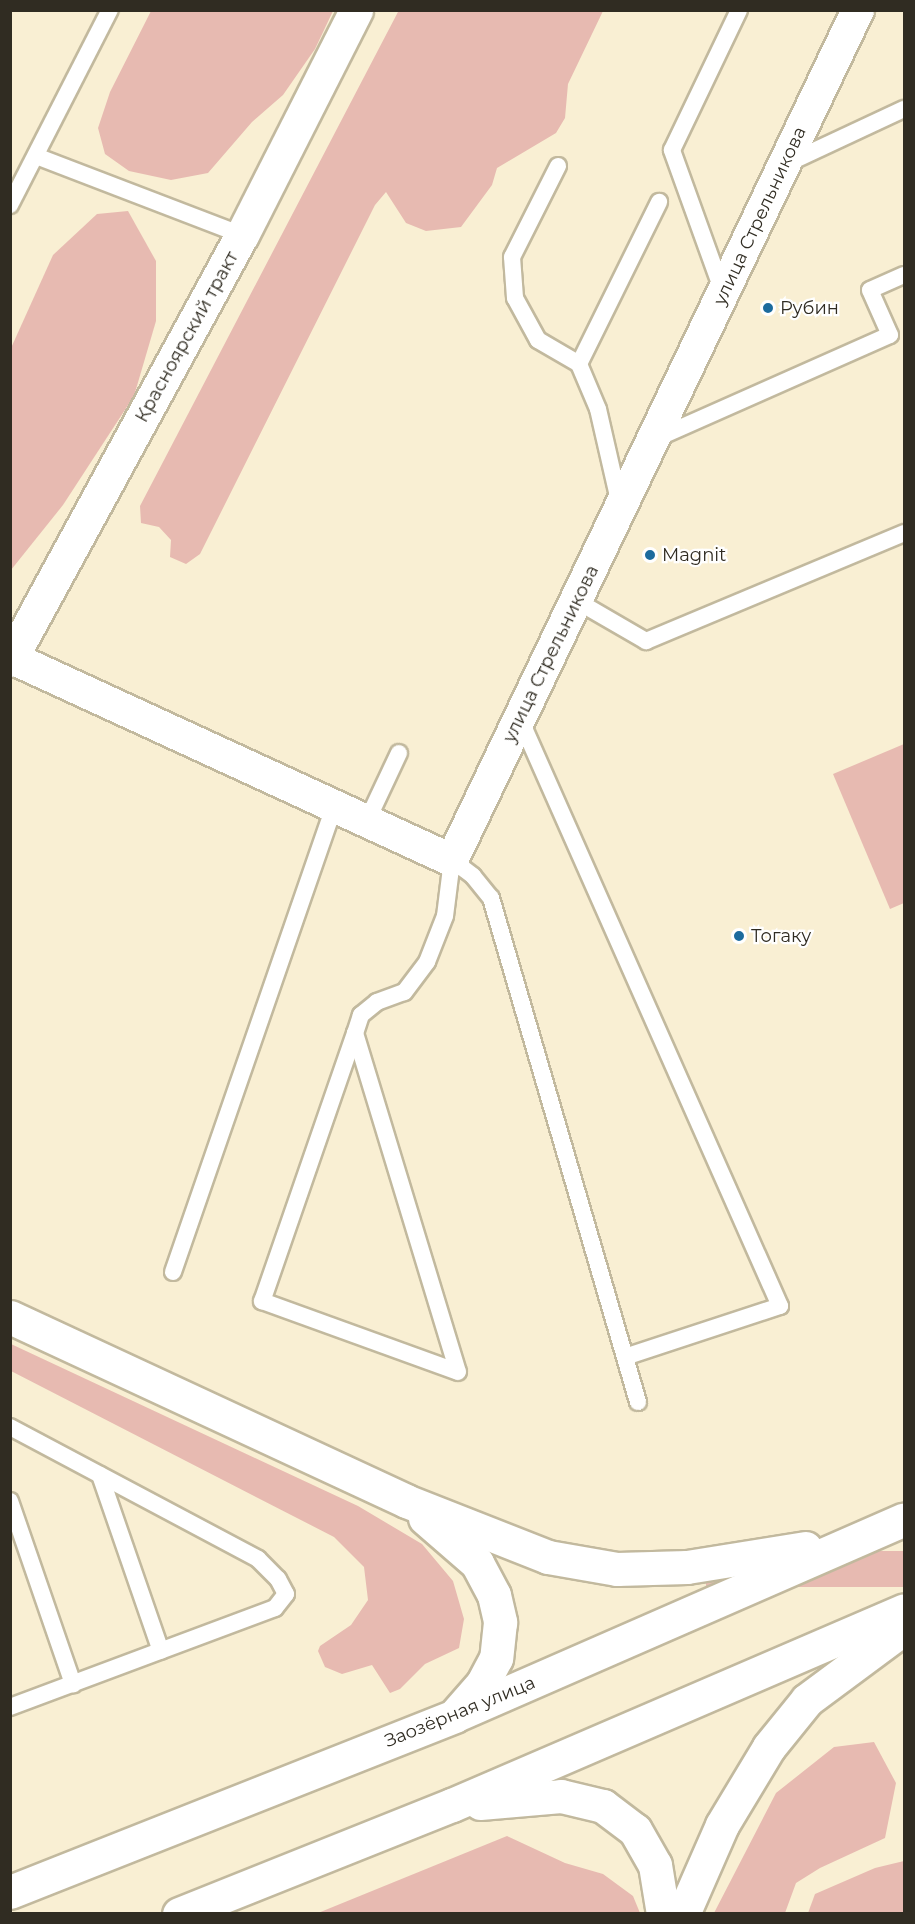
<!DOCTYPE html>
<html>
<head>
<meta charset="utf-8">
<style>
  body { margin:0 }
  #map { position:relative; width:915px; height:1924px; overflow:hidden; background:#f9efd3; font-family:Montserrat,sans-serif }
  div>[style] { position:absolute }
  .green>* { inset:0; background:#e7bab1; transform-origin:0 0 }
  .roads { filter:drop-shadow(2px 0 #c2b99e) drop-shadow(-2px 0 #c2b99e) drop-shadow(0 2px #c2b99e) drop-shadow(0 -2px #c2b99e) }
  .lane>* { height:16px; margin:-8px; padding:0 8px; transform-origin:8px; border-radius:8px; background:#fff }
  .street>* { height:32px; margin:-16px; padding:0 16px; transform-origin:16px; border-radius:16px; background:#fff }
  .secondary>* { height:33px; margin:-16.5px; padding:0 16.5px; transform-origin:16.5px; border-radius:16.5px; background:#fff }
  .dots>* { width:16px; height:16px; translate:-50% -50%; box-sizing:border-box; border:3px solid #fff; border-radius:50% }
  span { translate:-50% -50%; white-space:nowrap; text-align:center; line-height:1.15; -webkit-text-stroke:4.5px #fff; paint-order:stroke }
  .street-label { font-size:18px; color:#302c22 }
  .poi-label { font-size:18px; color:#302c22 }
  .left { translate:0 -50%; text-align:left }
  .frame { position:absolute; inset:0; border:12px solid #302c22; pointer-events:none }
</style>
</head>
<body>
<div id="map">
  <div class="green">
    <i style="clip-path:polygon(399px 10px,603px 11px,568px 84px,565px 118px,556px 133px,497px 168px,492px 185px,461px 227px,426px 231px,406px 223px,386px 192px,375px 205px,200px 554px,186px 564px,170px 557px,171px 540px,159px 527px,141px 523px,140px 506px)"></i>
    <i style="clip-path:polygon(151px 11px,151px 10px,333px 11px,315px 49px,283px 95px,252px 122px,208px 173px,171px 180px,129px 171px,105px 154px,98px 128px,110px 92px)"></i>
    <i style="clip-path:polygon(128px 211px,156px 261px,156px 321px,134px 396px,63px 505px,11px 570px,11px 348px,53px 255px,97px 214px)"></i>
    <i style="clip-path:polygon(904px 744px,904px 903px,890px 909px,833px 774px)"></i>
    <i style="clip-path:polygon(11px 1344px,358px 1506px,422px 1544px,453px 1581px,464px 1619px,459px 1648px,425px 1664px,400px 1689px,390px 1693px,372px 1665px,342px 1674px,325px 1667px,318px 1651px,320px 1646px,351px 1625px,368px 1600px,364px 1567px,334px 1537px,11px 1371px)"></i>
    <i style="left:904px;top:1551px;width:36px;height:198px;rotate:90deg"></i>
    <i style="clip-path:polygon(874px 1742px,896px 1783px,885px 1838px,820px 1868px,796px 1883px,785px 1913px,714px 1913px,776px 1793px,834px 1747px)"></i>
    <i style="clip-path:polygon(507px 1836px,565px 1863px,603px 1874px,633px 1896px,640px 1913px,318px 1913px)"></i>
    <i style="clip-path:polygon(904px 1861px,904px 1913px,808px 1913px,815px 1894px,875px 1868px)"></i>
  </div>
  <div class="roads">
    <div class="lane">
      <i style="left:36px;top:156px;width:221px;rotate:21deg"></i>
      <i style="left:788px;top:163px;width:128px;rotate:-25deg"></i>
      <i style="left:558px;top:166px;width:102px;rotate:116.8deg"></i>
      <i style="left:512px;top:257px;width:41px;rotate:85.8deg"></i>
      <i style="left:515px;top:298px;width:48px;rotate:61.3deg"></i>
      <i style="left:538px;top:340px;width:48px;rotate:30.3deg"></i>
      <i style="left:10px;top:205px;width:219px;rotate:-62.9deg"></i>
      <i style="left:723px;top:292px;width:151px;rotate:-109.8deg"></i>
      <i style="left:672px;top:150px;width:155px;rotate:-64.4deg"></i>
      <i style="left:655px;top:439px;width:257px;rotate:-23.9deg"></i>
      <i style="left:890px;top:335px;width:49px;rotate:-114deg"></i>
      <i style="left:870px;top:290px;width:37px;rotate:-24deg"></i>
      <i style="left:620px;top:505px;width:98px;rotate:-102.9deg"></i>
      <i style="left:598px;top:409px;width:49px;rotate:-112.9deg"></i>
      <i style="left:579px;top:364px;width:181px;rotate:-63.7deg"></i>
      <i style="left:577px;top:601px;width:80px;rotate:30.1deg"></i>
      <i style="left:646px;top:641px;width:280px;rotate:-22.7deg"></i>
      <i style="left:520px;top:719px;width:642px;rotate:66.11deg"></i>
      <i style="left:780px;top:1306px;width:163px;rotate:161.8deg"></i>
      <i style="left:367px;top:821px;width:75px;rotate:-64.8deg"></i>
      <i style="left:452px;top:860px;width:26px;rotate:37deg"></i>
      <i style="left:473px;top:876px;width:28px;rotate:51deg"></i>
      <i style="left:491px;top:898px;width:525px;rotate:73.74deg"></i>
      <i style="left:452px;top:860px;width:56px;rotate:97.1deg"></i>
      <i style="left:445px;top:916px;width:49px;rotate:111.4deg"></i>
      <i style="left:427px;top:962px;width:38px;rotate:127deg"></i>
      <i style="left:404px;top:992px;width:29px;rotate:160deg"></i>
      <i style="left:377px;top:1002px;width:21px;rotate:141deg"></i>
      <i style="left:361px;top:1015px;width:19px;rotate:108deg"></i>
      <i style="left:355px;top:1033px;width:354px;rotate:73.1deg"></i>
      <i style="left:355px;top:1033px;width:284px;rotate:109.1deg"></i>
      <i style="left:262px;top:1301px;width:208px;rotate:19.9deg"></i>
      <i style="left:173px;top:1272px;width:493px;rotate:-70.9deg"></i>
      <i style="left:10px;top:1427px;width:281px;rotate:28deg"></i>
      <i style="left:258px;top:1559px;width:28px;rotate:45deg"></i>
      <i style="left:278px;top:1579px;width:17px;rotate:62deg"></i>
      <i style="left:286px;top:1594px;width:18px;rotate:128deg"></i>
      <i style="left:275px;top:1608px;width:283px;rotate:159.5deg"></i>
      <i style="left:100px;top:1475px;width:186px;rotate:70.9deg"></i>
      <i style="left:10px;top:1501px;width:194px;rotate:71deg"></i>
    </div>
    <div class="street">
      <i style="left:12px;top:658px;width:484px;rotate:24.7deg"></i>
      <i style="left:452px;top:860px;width:942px;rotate:-64.47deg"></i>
    </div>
    <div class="secondary">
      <i style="left:10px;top:660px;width:484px;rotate:-61.4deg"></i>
      <i style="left:242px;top:235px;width:252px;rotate:-63.1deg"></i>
      <i style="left:10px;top:1317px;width:437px;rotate:24.9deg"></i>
      <i style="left:406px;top:1501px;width:153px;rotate:21.5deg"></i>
      <i style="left:548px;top:1557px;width:70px;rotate:9.9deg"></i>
      <i style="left:617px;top:1569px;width:70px;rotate:-1.6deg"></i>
      <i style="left:687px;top:1567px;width:120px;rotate:-9.1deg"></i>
      <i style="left:425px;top:1518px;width:69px;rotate:40.9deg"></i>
      <i style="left:477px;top:1563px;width:36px;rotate:62deg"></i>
      <i style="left:494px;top:1595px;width:28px;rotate:77deg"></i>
      <i style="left:500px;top:1622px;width:36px;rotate:96deg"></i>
      <i style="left:496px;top:1658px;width:30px;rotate:118deg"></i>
      <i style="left:482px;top:1684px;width:38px;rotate:131deg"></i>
      <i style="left:480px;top:1803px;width:81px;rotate:-4.9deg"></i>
      <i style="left:561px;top:1796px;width:43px;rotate:13.4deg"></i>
      <i style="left:603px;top:1806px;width:40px;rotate:37deg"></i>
      <i style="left:635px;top:1830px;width:40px;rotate:60.3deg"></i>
      <i style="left:655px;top:1865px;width:50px;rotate:80.7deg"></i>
      <i style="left:10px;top:1892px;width:478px;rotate:-21.6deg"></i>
      <i style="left:454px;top:1716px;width:491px;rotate:-23.6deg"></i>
      <i style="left:179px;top:1914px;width:294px;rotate:-21.8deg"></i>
      <i style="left:452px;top:1805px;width:492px;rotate:-23.3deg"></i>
      <i style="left:683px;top:1914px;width:97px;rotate:-66.3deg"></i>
      <i style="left:722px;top:1825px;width:91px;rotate:-58.9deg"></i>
      <i style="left:769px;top:1747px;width:60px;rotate:-51deg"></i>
      <i style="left:807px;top:1700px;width:121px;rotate:-36.6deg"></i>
    </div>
  </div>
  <div class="dots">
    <i style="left:768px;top:308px;background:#1c6b9d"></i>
    <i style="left:650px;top:555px;background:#1c6b9d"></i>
    <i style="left:739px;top:936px;background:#1c6b9d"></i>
  </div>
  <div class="street-label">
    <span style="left:760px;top:216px;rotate:-65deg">улица Стрельникова</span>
    <span style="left:187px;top:337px;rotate:-61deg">Красноярский тракт</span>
    <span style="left:551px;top:654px;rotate:-64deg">улица Стрельникова</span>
    <span style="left:460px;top:1712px;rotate:-22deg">Заозёрная улица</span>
  </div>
  <div class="poi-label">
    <span class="left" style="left:780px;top:308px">Рубин</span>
    <span class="left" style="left:662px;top:555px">Magnit</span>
    <span class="left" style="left:751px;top:936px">Тогаку</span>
  </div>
  <div class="frame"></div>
</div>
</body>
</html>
